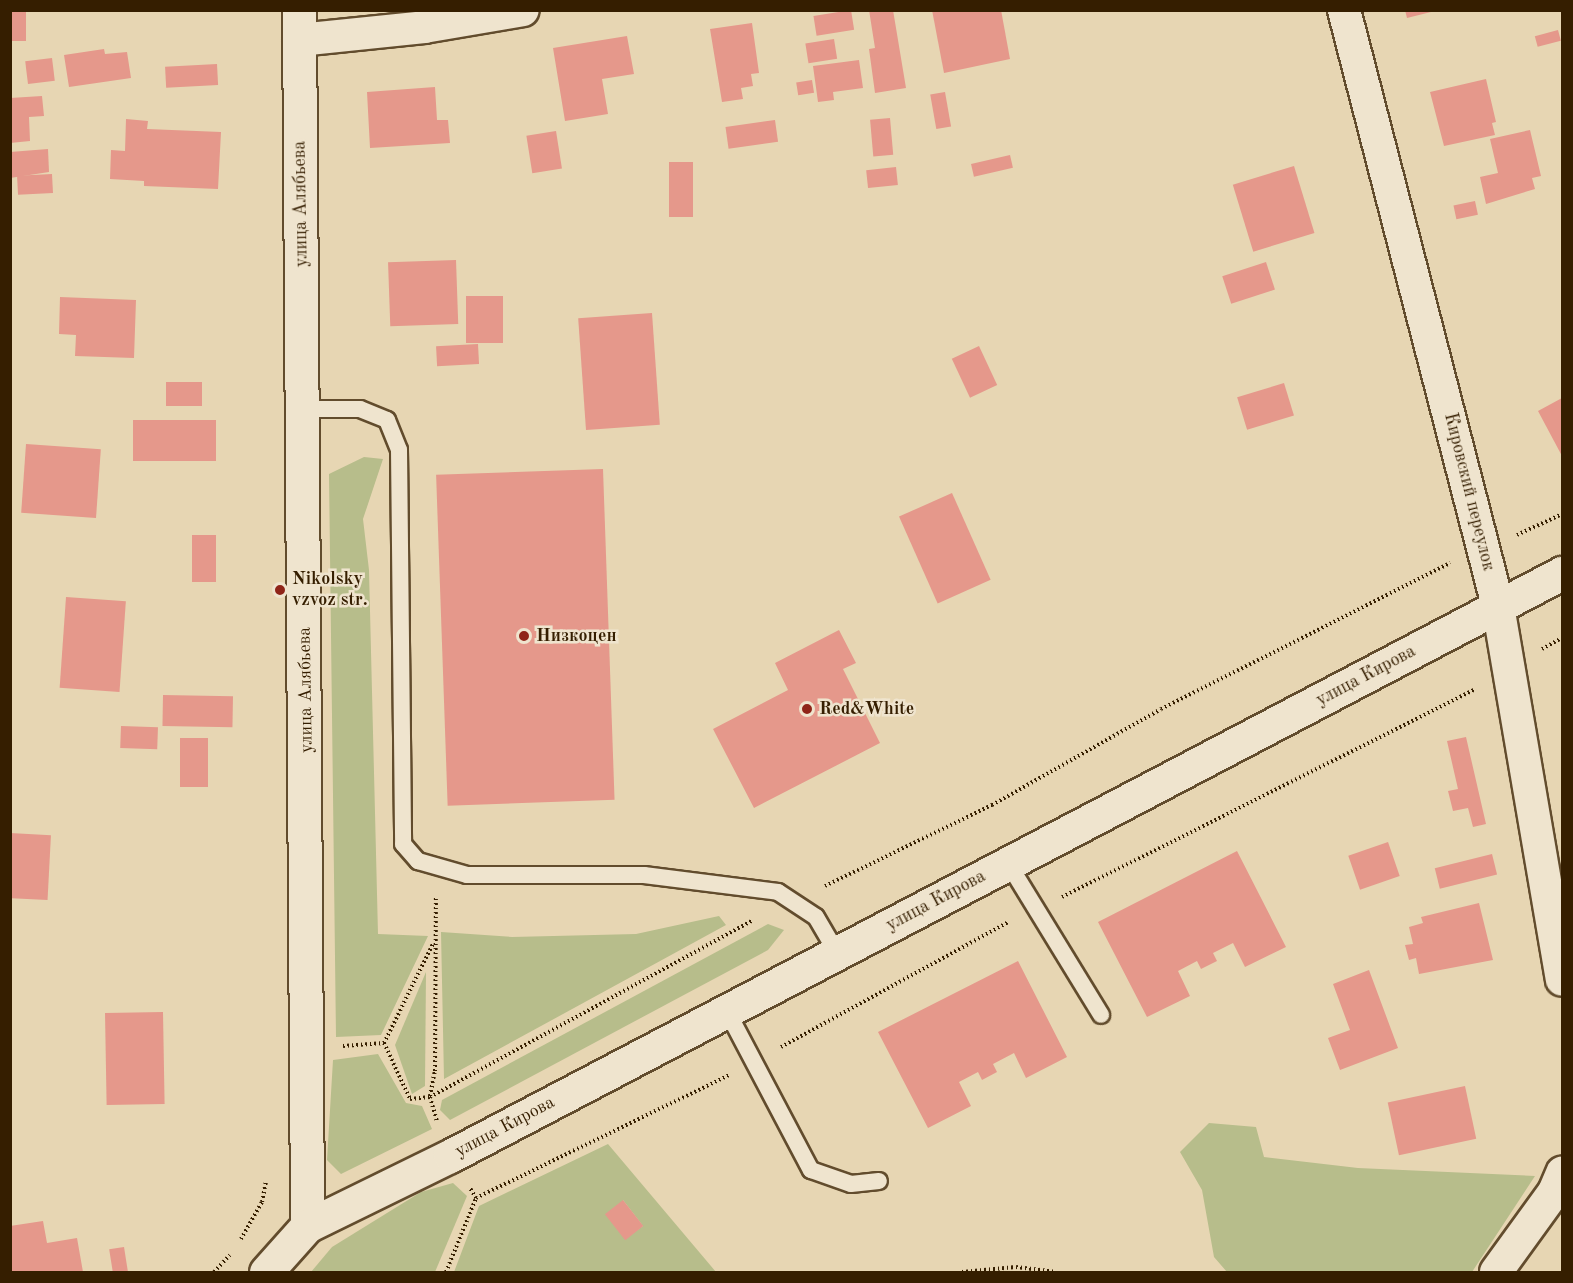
<!DOCTYPE html>
<html>
<head>
<meta charset="utf-8">
<style>
  body { margin:0 }
  #map { position:relative; width:1573px; height:1283px; overflow:hidden; background:#e7d6b3; font-family:"Old Standard TT",serif }
  div>[style] { position:absolute }
  .green>* { inset:0; background:#b7bd8b }
  .building>* { inset:0; background:#e5988b; transform-origin:0 0 }
  .path>* { height:4px; margin-top:-2px; transform-origin:0; background:repeating-linear-gradient(90deg,#351e00 0 1.5px,transparent 0 4.5px) }
  .roads { filter:drop-shadow(2px 0 #624c2d) drop-shadow(-2px 0 #624c2d) drop-shadow(0 2px #624c2d) drop-shadow(0 -2px #624c2d) }
  .lane>* { height:16px; margin:-8px; padding:0 8px; transform-origin:8px; border-radius:8px; background:#efe4ce }
  .street>* { height:32px; margin:-16px; padding:0 16px; transform-origin:16px; border-radius:16px; background:#efe4ce }
  .secondary>* { height:33px; margin:-16.5px; padding:0 16.5px; transform-origin:16.5px; border-radius:16.5px; background:#efe4ce }
  .dots>* { width:16px; height:16px; translate:-50% -50%; box-sizing:border-box; border:3px solid #efe4ce; border-radius:50% }
  span { translate:-50% -50%; white-space:nowrap; text-align:center; line-height:1.15; -webkit-text-stroke:5px #efe4ce; paint-order:stroke }
  .street-label { font-size:18px; color:#351e00 }
  .poi-label { font-size:18px; color:#351e00; font-weight:700 }
  .left { translate:0 -50%; text-align:left }
  .frame { position:absolute; inset:0; border:12px solid #351e00; pointer-events:none }
</style>
</head>
<body>
<div id="map">
  <div class="green">
    <i style="clip-path:polygon(364px 457px,383px 459px,363px 519px,369px 570px,378px 934px,428px 936px,381px 1035px,336px 1037px,329px 474px)"></i>
    <i style="clip-path:polygon(719px 916px,726px 925px,444px 1079px,441px 932px,512px 937px,636px 934px)"></i>
    <i style="clip-path:polygon(768px 924px,784px 930px,768px 950px,450px 1120px,440px 1110px,442px 1100px)"></i>
    <i style="clip-path:polygon(426px 972px,425px 1086px,412px 1094px,395px 1045px)"></i>
    <i style="clip-path:polygon(378px 1054px,406px 1103px,422px 1106px,432px 1129px,341px 1174px,327px 1160px,333px 1060px)"></i>
    <i style="clip-path:polygon(1209px 1123px,1256px 1127px,1264px 1157px,1358px 1168px,1535px 1176px,1472px 1272px,1227px 1272px,1214px 1257px,1202px 1190px,1180px 1152px)"></i>
    <i style="clip-path:polygon(evenodd,608px 1144px,716px 1272px,454px 1272px,479px 1206px,608px 1144px,623px 1200px,643px 1226px,625px 1239px,623px 1200px)"></i>
    <i style="clip-path:polygon(453px 1183px,467px 1196px,435px 1272px,311px 1272px,332px 1247px,421px 1192px)"></i>
  </div>
  <div class="building">
    <i style="left:10px;top:10px;width:16px;height:31px"></i>
    <i style="left:851px;top:10px;width:20px;height:38px;rotate:81deg"></i>
    <i style="clip-path:polygon(869px 10px,893px 10px,906px 88px,875px 93px,869px 49px,875px 48px)"></i>
    <i style="clip-path:polygon(932px 10px,1001px 10px,1010px 59px,944px 73px)"></i>
    <i style="clip-path:polygon(1405px 10px,1435px 10px,1435px 11px,1407px 18px)"></i>
    <i style="clip-path:polygon(752px 23px,759px 73px,751px 74px,753px 86px,741px 88px,743px 99px,722px 102px,710px 29px)"></i>
    <i style="left:1558px;top:30px;width:11px;height:24px;rotate:75deg"></i>
    <i style="clip-path:polygon(627px 36px,634px 74px,602px 79px,608px 114px,565px 121px,553px 48px)"></i>
    <i style="left:834px;top:39px;width:20px;height:29px;rotate:81deg"></i>
    <i style="clip-path:polygon(104px 49px,105px 54px,127px 52px,131px 78px,69px 87px,64px 55px)"></i>
    <i style="left:52px;top:58px;width:23px;height:27px;rotate:83deg"></i>
    <i style="clip-path:polygon(859px 60px,863px 88px,833px 92px,834px 100px,818px 102px,813px 66px)"></i>
    <i style="left:217px;top:64px;width:21px;height:52px;rotate:87deg"></i>
    <i style="clip-path:polygon(1486px 79px,1496px 122px,1492px 123px,1495px 135px,1444px 146px,1430px 92px)"></i>
    <i style="left:812px;top:80px;width:13px;height:16px;rotate:81deg"></i>
    <i style="clip-path:polygon(435px 87px,437px 120px,448px 120px,450px 143px,370px 148px,367px 92px)"></i>
    <i style="left:945px;top:92px;width:35px;height:15px;rotate:80deg"></i>
    <i style="clip-path:polygon(42px 96px,44px 116px,29px 117px,30px 141px,10px 143px,10px 98px)"></i>
    <i style="left:890px;top:118px;width:37px;height:20px;rotate:85deg"></i>
    <i style="clip-path:polygon(126px 119px,148px 121px,147px 129px,221px 132px,218px 189px,144px 186px,144px 181px,110px 179px,111px 150px,125px 151px)"></i>
    <i style="left:775px;top:120px;width:22px;height:50px;rotate:82deg"></i>
    <i style="clip-path:polygon(1530px 130px,1541px 176px,1532px 178px,1535px 189px,1486px 204px,1480px 177px,1498px 173px,1490px 139px)"></i>
    <i style="left:556px;top:131px;width:38px;height:30px;rotate:81deg"></i>
    <i style="clip-path:polygon(48px 149px,49px 172px,10px 178px,10px 152px)"></i>
    <i style="left:1010px;top:155px;width:13px;height:40px;rotate:77deg"></i>
    <i style="left:669px;top:162px;width:24px;height:55px"></i>
    <i style="left:1294px;top:166px;width:70px;height:64px;rotate:73deg"></i>
    <i style="left:896px;top:167px;width:18px;height:30px;rotate:84deg"></i>
    <i style="left:52px;top:174px;width:19px;height:35px;rotate:87deg"></i>
    <i style="left:1475px;top:201px;width:14px;height:22px;rotate:78deg"></i>
    <i style="left:456px;top:260px;width:64px;height:68px;rotate:88deg"></i>
    <i style="left:1266px;top:262px;width:29px;height:46px;rotate:72deg"></i>
    <i style="left:466px;top:296px;width:37px;height:47px"></i>
    <i style="clip-path:polygon(60px 297px,136px 300px,134px 358px,75px 356px,76px 335px,59px 334px)"></i>
    <i style="left:652px;top:313px;width:112px;height:74px;rotate:86deg"></i>
    <i style="left:478px;top:344px;width:20px;height:42px;rotate:87deg"></i>
    <i style="left:979px;top:346px;width:43px;height:30px;rotate:65deg"></i>
    <i style="left:202px;top:382px;width:24px;height:36px;rotate:90deg"></i>
    <i style="left:1284px;top:383px;width:34px;height:49px;rotate:73deg"></i>
    <i style="clip-path:polygon(1562px 398px,1562px 456px,1538px 411px)"></i>
    <i style="left:133px;top:420px;width:83px;height:41px"></i>
    <i style="left:26px;top:444px;width:75px;height:69px;rotate:4deg"></i>
    <i style="left:603px;top:469px;width:331px;height:167px;rotate:88deg"></i>
    <i style="left:952px;top:493px;width:95px;height:58px;rotate:66deg"></i>
    <i style="left:192px;top:535px;width:24px;height:47px"></i>
    <i style="left:66px;top:597px;width:60px;height:91px;rotate:4deg"></i>
    <i style="clip-path:polygon(839px 630px,856px 663px,843px 669px,880px 743px,754px 808px,713px 729px,788px 690px,775px 663px)"></i>
    <i style="left:163px;top:695px;width:70px;height:31px;rotate:1deg"></i>
    <i style="left:121px;top:726px;width:37px;height:22px;rotate:2deg"></i>
    <i style="clip-path:polygon(1466px 737px,1486px 824px,1473px 827px,1468px 808px,1453px 811px,1448px 791px,1458px 789px,1447px 741px)"></i>
    <i style="left:180px;top:738px;width:28px;height:49px"></i>
    <i style="left:10px;top:833px;width:41px;height:65px;rotate:3deg"></i>
    <i style="left:1388px;top:842px;width:36px;height:42px;rotate:71deg"></i>
    <i style="clip-path:polygon(1237px 851px,1286px 947px,1245px 967px,1233px 943px,1213px 953px,1217px 961px,1201px 969px,1197px 961px,1178px 971px,1190px 996px,1147px 1017px,1098px 922px)"></i>
    <i style="left:1492px;top:854px;width:21px;height:59px;rotate:76deg"></i>
    <i style="clip-path:polygon(1479px 903px,1493px 960px,1419px 974px,1416px 958px,1409px 960px,1405px 945px,1413px 944px,1409px 927px,1423px 923px,1421px 917px)"></i>
    <i style="clip-path:polygon(1018px 961px,1067px 1057px,1026px 1078px,1014px 1053px,993px 1064px,997px 1072px,982px 1080px,978px 1072px,959px 1082px,971px 1106px,928px 1128px,878px 1032px)"></i>
    <i style="clip-path:polygon(1369px 970px,1398px 1048px,1340px 1070px,1328px 1038px,1350px 1030px,1333px 984px)"></i>
    <i style="left:163px;top:1012px;width:92px;height:58px;rotate:89deg"></i>
    <i style="left:1465px;top:1086px;width:54px;height:79px;rotate:78deg"></i>
    <i style="left:623px;top:1200px;width:33px;height:23px;rotate:52deg"></i>
    <i style="clip-path:polygon(43px 1221px,47px 1243px,77px 1238px,83px 1272px,12px 1272px,10px 1226px)"></i>
    <i style="left:124px;top:1247px;width:25px;height:15px;rotate:81deg"></i>
  </div>
  <div class="path">
    <i style="left:1517px;top:535px;width:50px;rotate:-25deg"></i>
    <i style="left:1542px;top:649px;width:23px;rotate:-29deg"></i>
    <i style="left:825px;top:886px;width:186px;rotate:-25.9deg"></i>
    <i style="left:992px;top:805px;width:194px;rotate:-29.6deg"></i>
    <i style="left:1161px;top:709px;width:324px;rotate:-26.8deg"></i>
    <i style="left:1062px;top:897px;width:463px;rotate:-26.7deg"></i>
    <i style="left:384px;top:1043px;width:110px;rotate:-63.7deg"></i>
    <i style="left:343px;top:1046px;width:41px;rotate:-4.2deg"></i>
    <i style="left:384px;top:1043px;width:62px;rotate:65.1deg"></i>
    <i style="left:410px;top:1099px;width:20px;rotate:-6deg"></i>
    <i style="left:430px;top:1097px;width:25px;rotate:74deg"></i>
    <i style="left:781px;top:1047px;width:259px;rotate:-28.8deg"></i>
    <i style="left:430px;top:1096px;width:25px;rotate:-79deg"></i>
    <i style="left:435px;top:1071px;width:174px;rotate:-89.7deg"></i>
    <i style="left:430px;top:1097px;width:368px;rotate:-28.7deg"></i>
    <i style="left:476px;top:1198px;width:281px;rotate:-25.9deg"></i>
    <i style="left:241px;top:1239px;width:43px;rotate:-60.4deg"></i>
    <i style="left:262px;top:1202px;width:21px;rotate:-79deg"></i>
    <i style="left:214px;top:1272px;width:23px;rotate:-47deg"></i>
    <i style="left:446px;top:1272px;width:80px;rotate:-67.9deg"></i>
    <i style="left:476px;top:1198px;width:12px;rotate:-121deg"></i>
    <i style="left:962px;top:1272px;width:54px;rotate:-5.3deg"></i>
    <i style="left:1016px;top:1267px;width:39px;rotate:7deg"></i>
  </div>
  <div class="roads">
    <div class="lane">
      <i style="left:303px;top:409px;width:57px"></i>
      <i style="left:360px;top:409px;width:29px;rotate:22deg"></i>
      <i style="left:387px;top:420px;width:32px;rotate:68deg"></i>
      <i style="left:399px;top:450px;width:394px;rotate:89.4deg"></i>
      <i style="left:403px;top:844px;width:23px;rotate:49deg"></i>
      <i style="left:418px;top:861px;width:51px;rotate:15.9deg"></i>
      <i style="left:467px;top:875px;width:177px"></i>
      <i style="left:644px;top:875px;width:135px;rotate:7.2deg"></i>
      <i style="left:778px;top:892px;width:45px;rotate:33.3deg"></i>
      <i style="left:816px;top:917px;width:42px;rotate:59.7deg"></i>
      <i style="left:1008px;top:863px;width:178px;rotate:58.5deg"></i>
      <i style="left:727px;top:1011px;width:180px;rotate:62.2deg"></i>
      <i style="left:811px;top:1170px;width:42px;rotate:19.3deg"></i>
      <i style="left:851px;top:1184px;width:28px;rotate:-6deg"></i>
    </div>
    <div class="street">
      <i style="left:1344px;top:10px;width:616px;rotate:75.51deg"></i>
      <i style="left:1498px;top:606px;width:379px;rotate:80.3deg"></i>
      <i style="left:299px;top:40px;width:126px;rotate:-5.9deg"></i>
      <i style="left:424px;top:27px;width:100px;rotate:-9.7deg"></i>
      <i style="left:1496px;top:1272px;width:99px;rotate:-54.1deg"></i>
      <i style="left:1554px;top:1192px;width:21px;rotate:-67deg"></i>
    </div>
    <div class="secondary">
      <i style="left:299px;top:10px;width:1216px;rotate:89.62deg"></i>
      <i style="left:266px;top:1272px;width:62px;rotate:-48.3deg"></i>
      <i style="left:307px;top:1226px;width:159px;rotate:-26.1deg"></i>
      <i style="left:450px;top:1156px;width:1256px;rotate:-27.67deg"></i>
    </div>
  </div>
  <div class="dots">
    <i style="left:280px;top:590px;background:#8f2418"></i>
    <i style="left:524px;top:636px;background:#8f2418"></i>
    <i style="left:807px;top:709px;background:#8f2418"></i>
  </div>
  <div class="street-label">
    <span style="left:301px;top:204px;rotate:-91deg">улица Алябьева</span>
    <span style="left:1469px;top:492px;rotate:76deg">Кировский переулок</span>
    <span style="left:1366px;top:676px;rotate:-28deg">улица Кирова</span>
    <span style="left:306px;top:690px;rotate:-91deg">улица Алябьева</span>
    <span style="left:936px;top:901px;rotate:-28deg">улица Кирова</span>
    <span style="left:505px;top:1127px;rotate:-28deg">улица Кирова</span>
  </div>
  <div class="poi-label">
    <span class="left" style="left:292px;top:590px">Nikolsky<br>vzvoz str.</span>
    <span class="left" style="left:536px;top:636px">Низкоцен</span>
    <span class="left" style="left:819px;top:709px">Red&amp;White</span>
  </div>
  <div class="frame"></div>
</div>
</body>
</html>
